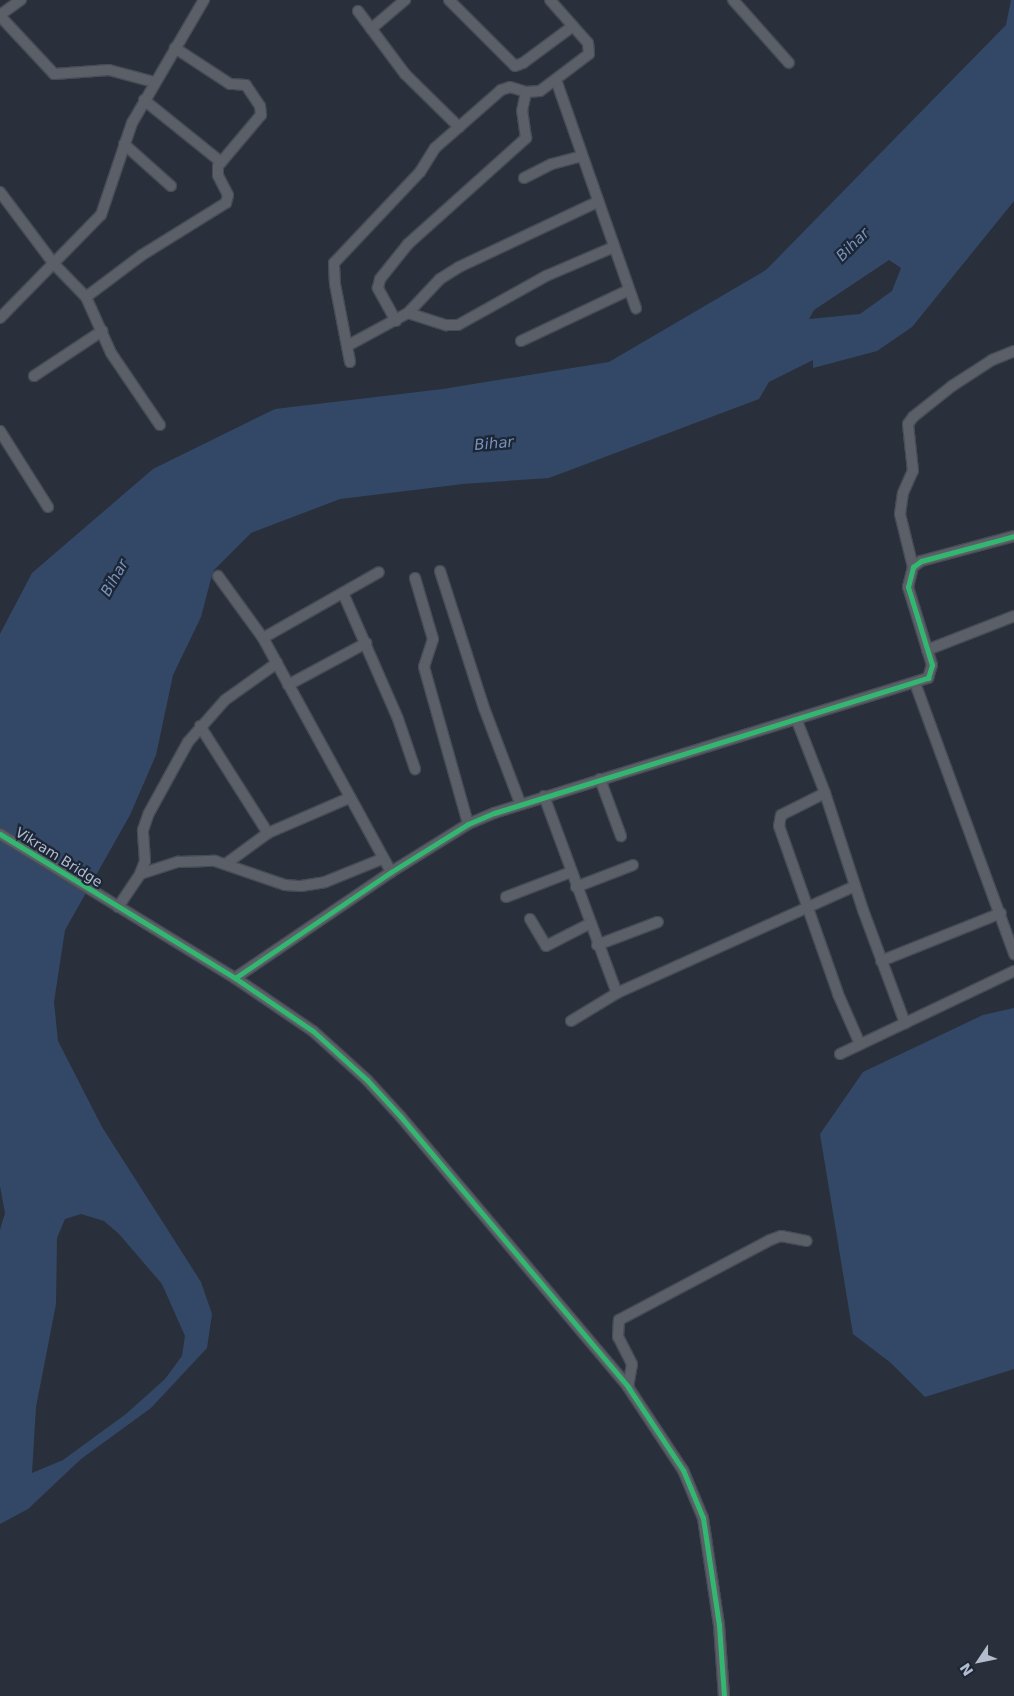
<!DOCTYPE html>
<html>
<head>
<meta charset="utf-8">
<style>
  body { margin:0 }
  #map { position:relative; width:1014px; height:1696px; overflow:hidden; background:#29303b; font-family:"DejaVu Sans",sans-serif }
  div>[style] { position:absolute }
  .water>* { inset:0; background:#334866 }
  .roads { filter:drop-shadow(1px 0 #464b54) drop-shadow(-1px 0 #464b54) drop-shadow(0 1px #464b54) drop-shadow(0 -1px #464b54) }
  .minor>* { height:10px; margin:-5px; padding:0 5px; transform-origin:5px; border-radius:5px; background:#5a5f68 }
  .cycleway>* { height:5px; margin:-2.5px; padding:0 2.5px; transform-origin:2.5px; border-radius:2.5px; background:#33b770 }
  span { translate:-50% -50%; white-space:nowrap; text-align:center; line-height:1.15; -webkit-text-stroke:4.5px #1c2637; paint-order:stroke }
  .street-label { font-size:14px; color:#b3bccc }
  .water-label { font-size:15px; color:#7891b6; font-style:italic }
  .north { position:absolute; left:954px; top:1636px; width:50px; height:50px; -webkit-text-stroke:4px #1c2637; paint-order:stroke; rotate:236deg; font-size:14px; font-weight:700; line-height:20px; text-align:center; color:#b3bccc }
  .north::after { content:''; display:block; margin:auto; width:18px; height:22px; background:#b3bccc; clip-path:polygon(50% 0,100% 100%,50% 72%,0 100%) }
</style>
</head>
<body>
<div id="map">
  <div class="water">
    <i style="clip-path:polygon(evenodd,1011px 0,1014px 0,1014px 201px,912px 327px,877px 351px,813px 368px,813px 360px,769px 382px,759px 399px,549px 478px,463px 484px,340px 499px,251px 533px,213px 571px,201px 617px,173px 675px,156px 755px,130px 815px,65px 930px,54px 1002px,58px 1041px,102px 1127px,201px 1282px,212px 1314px,207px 1348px,151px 1408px,81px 1459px,28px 1509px,0 1524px,0 1230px,5px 1213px,0 1186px,0 634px,32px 573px,153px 469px,275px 409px,443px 389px,609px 362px,766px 270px,1006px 25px,1011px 0,889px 260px,901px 268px,892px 291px,860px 314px,809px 319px,814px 310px,889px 260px,1011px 0,81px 1214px,104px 1221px,119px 1234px,162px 1284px,185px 1336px,182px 1356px,165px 1379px,126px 1414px,63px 1460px,32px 1473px,36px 1407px,56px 1304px,57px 1238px,65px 1219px,81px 1214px)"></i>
    <i style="clip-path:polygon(1014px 1008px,1014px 1369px,925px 1397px,891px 1363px,853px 1334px,820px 1134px,863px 1072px,983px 1015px)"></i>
  </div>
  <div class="roads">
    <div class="minor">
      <i style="left:449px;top:0;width:93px;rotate:45deg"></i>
      <i style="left:515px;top:66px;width:9px;rotate:-21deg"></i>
      <i style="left:523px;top:63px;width:62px;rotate:-36.5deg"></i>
      <i style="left:733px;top:0;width:84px;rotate:48.4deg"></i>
      <i style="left:358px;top:11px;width:79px;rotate:53.3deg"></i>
      <i style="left:405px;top:74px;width:76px;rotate:44.5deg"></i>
      <i style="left:0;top:15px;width:26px;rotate:-36deg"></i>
      <i style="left:0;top:16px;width:79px;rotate:47deg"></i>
      <i style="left:54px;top:74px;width:55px;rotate:-4.2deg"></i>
      <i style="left:109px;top:70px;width:47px;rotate:14.9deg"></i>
      <i style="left:371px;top:29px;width:45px;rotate:-40.5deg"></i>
      <i style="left:556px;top:80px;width:242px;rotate:70.7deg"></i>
      <i style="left:144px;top:100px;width:99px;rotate:38.8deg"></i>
      <i style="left:124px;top:144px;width:63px;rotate:41.8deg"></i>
      <i style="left:524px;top:178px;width:31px;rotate:-27deg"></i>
      <i style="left:552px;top:164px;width:31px;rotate:-15deg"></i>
      <i style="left:0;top:192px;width:90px;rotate:53.1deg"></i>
      <i style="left:54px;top:264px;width:46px;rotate:45.9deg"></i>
      <i style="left:86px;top:297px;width:61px;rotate:65.9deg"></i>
      <i style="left:111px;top:353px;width:87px;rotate:55.8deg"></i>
      <i style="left:86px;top:297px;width:70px;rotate:-36.9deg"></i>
      <i style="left:142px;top:255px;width:99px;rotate:-31.8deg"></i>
      <i style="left:226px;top:203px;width:8px;rotate:-76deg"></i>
      <i style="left:228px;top:195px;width:22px;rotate:-117deg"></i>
      <i style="left:218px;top:175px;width:9px;rotate:-90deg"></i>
      <i style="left:218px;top:166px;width:67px;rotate:-49.9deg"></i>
      <i style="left:261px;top:115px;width:9px;rotate:-96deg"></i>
      <i style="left:260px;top:106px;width:25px;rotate:-124deg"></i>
      <i style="left:246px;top:85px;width:16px;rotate:-176deg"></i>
      <i style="left:230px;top:84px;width:66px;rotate:-146.8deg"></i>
      <i style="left:408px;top:313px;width:40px;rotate:18deg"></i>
      <i style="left:446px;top:325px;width:12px"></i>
      <i style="left:458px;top:325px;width:101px;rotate:-29.1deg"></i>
      <i style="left:546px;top:276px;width:74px;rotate:-23.1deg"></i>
      <i style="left:0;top:318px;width:144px;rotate:-45.6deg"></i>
      <i style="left:101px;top:215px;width:97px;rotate:-71.4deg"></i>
      <i style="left:132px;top:123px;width:143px;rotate:-59.7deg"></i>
      <i style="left:396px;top:321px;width:38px;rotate:-119deg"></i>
      <i style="left:378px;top:288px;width:9px;rotate:-77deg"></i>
      <i style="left:380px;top:279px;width:45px;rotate:-51.3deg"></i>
      <i style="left:408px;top:244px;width:159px;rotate:-41.9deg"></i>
      <i style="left:526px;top:138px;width:27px;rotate:-98deg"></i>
      <i style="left:522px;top:111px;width:19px;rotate:-78deg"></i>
      <i style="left:521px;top:341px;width:119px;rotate:-25.3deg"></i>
      <i style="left:347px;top:346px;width:69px;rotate:-28.4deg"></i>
      <i style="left:408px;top:313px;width:47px;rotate:-46.7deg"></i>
      <i style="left:440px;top:279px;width:22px;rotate:-32deg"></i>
      <i style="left:459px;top:267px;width:153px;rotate:-25.2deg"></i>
      <i style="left:350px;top:362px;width:79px;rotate:-100.9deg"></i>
      <i style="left:335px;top:284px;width:21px;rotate:-93deg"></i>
      <i style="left:334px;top:263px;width:125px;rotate:-46.6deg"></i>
      <i style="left:420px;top:172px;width:28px;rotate:-58deg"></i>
      <i style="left:435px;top:148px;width:88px;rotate:-41.3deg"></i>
      <i style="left:501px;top:90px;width:9px;rotate:-18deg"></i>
      <i style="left:510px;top:87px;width:17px;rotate:17deg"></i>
      <i style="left:526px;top:92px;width:14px;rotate:-4deg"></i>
      <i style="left:540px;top:91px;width:61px;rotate:-37.1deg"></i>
      <i style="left:589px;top:54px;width:11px;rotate:-95deg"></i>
      <i style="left:588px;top:43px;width:57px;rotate:-131.5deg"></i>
      <i style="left:34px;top:376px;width:82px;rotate:-33.5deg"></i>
      <i style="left:0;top:431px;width:90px;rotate:57.7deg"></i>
      <i style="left:913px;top:567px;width:55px;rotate:-103.8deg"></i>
      <i style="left:900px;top:514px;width:21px;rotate:-82deg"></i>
      <i style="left:903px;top:493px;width:24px;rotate:-66deg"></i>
      <i style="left:913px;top:471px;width:47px;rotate:-96.1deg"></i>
      <i style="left:908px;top:424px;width:9px;rotate:-54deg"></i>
      <i style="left:913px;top:417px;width:50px;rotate:-38.5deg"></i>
      <i style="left:952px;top:386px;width:48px;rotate:-33deg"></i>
      <i style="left:992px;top:360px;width:24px;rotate:-22deg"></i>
      <i style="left:440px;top:571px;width:144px;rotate:72.2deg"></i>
      <i style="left:484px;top:708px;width:102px;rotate:69.2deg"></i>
      <i style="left:218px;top:576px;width:77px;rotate:54deg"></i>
      <i style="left:263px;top:638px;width:267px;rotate:61.3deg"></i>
      <i style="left:415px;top:578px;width:64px;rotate:73.6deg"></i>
      <i style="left:433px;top:639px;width:29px;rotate:108deg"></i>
      <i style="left:424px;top:667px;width:163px;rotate:74.3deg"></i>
      <i style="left:343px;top:593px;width:137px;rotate:66.4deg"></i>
      <i style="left:398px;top:719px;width:53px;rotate:71.2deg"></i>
      <i style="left:263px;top:638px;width:133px;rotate:-29.6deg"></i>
      <i style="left:927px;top:650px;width:93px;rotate:-21.3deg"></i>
      <i style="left:915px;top:683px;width:289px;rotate:69.9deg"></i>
      <i style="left:288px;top:685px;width:89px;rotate:-28.3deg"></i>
      <i style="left:797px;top:721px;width:77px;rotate:68.7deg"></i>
      <i style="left:825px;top:793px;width:123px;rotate:72deg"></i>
      <i style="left:863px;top:910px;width:121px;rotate:69.6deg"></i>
      <i style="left:200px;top:726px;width:127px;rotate:57.6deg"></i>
      <i style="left:600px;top:779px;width:61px;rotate:69.8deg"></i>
      <i style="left:825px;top:793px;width:49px;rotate:153.4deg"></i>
      <i style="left:781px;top:815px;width:11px;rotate:100deg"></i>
      <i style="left:779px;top:826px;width:178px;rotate:70.6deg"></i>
      <i style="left:838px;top:994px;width:55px;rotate:66.3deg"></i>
      <i style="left:544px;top:796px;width:210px;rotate:69.7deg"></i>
      <i style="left:0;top:834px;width:276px;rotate:31.5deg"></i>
      <i style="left:235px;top:978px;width:94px;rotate:34.2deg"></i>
      <i style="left:313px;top:1031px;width:73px;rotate:42.2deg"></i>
      <i style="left:367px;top:1080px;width:50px;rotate:47.4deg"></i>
      <i style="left:401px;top:1117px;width:353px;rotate:49.9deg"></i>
      <i style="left:628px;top:1387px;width:100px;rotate:56.5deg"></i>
      <i style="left:683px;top:1470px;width:52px;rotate:67.4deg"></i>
      <i style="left:703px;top:1518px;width:108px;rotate:81.5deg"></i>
      <i style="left:719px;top:1625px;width:71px;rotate:86deg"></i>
      <i style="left:227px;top:863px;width:51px;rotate:-36.2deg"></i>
      <i style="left:268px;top:833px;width:88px;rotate:-23.4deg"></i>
      <i style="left:140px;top:874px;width:40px;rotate:-18deg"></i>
      <i style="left:178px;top:862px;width:37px;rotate:-2deg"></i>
      <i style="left:215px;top:861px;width:74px;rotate:18.9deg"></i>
      <i style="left:285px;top:885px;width:16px;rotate:4deg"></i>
      <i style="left:301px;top:886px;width:24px;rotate:-9deg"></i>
      <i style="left:325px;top:882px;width:61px;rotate:-22deg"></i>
      <i style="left:576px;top:887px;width:61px;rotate:-21.1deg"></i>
      <i style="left:506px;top:897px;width:70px;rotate:-21deg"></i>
      <i style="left:118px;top:907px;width:40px;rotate:-56deg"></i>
      <i style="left:140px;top:874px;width:14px;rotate:-69deg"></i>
      <i style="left:145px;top:861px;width:31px;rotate:-94deg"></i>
      <i style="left:143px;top:830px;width:18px;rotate:-71deg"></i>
      <i style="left:149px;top:813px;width:81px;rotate:-61.2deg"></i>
      <i style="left:188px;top:742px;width:56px;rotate:-48.6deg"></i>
      <i style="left:225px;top:700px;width:64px;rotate:-35.4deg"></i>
      <i style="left:530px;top:919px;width:31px;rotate:59deg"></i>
      <i style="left:546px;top:946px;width:48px;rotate:-27.1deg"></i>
      <i style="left:597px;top:945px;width:65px;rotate:-20.7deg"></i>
      <i style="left:881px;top:961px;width:129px;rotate:-21.8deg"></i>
      <i style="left:235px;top:978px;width:189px;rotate:-34.2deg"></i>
      <i style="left:391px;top:872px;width:91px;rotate:-31.9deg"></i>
      <i style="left:468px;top:824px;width:28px;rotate:-23deg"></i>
      <i style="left:494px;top:813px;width:455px;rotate:-17.3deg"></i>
      <i style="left:928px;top:678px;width:14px;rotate:-73deg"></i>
      <i style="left:932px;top:665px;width:82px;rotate:-107.1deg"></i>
      <i style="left:908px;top:587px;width:21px;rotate:-76deg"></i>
      <i style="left:913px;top:567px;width:10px;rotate:-37deg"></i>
      <i style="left:921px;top:561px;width:96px;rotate:-15deg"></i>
      <i style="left:571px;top:1021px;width:54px;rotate:-31.3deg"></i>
      <i style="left:617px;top:993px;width:261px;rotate:-24.2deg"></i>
      <i style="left:840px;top:1054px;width:193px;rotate:-25.5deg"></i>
      <i style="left:628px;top:1387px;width:23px;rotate:-80deg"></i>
      <i style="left:632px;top:1364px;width:30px;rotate:-117deg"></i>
      <i style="left:618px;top:1337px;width:17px;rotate:-87deg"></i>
      <i style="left:619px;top:1320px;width:171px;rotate:-27.9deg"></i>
      <i style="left:770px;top:1240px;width:12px;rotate:-20deg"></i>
      <i style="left:781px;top:1236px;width:26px;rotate:11deg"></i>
    </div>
  </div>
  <div class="cycleway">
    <i style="left:0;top:834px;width:276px;rotate:31.5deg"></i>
    <i style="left:235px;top:978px;width:94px;rotate:34.2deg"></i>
    <i style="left:313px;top:1031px;width:73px;rotate:42.2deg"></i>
    <i style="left:367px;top:1080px;width:50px;rotate:47.4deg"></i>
    <i style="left:401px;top:1117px;width:353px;rotate:49.9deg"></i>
    <i style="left:628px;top:1387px;width:100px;rotate:56.5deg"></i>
    <i style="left:683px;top:1470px;width:52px;rotate:67.4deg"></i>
    <i style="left:703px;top:1518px;width:108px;rotate:81.5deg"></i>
    <i style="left:719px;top:1625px;width:71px;rotate:86deg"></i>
    <i style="left:235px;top:978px;width:189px;rotate:-34.2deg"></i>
    <i style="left:391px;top:872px;width:91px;rotate:-31.9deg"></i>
    <i style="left:468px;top:824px;width:28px;rotate:-23deg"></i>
    <i style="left:494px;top:813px;width:455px;rotate:-17.3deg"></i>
    <i style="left:928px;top:678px;width:14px;rotate:-73deg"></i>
    <i style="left:932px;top:665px;width:82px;rotate:-107.1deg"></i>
    <i style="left:908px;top:587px;width:21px;rotate:-76deg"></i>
    <i style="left:913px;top:567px;width:10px;rotate:-37deg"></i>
    <i style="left:921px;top:561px;width:96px;rotate:-15deg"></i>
  </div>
  <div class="street-label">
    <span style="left:59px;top:857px;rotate:32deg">Vikram Bridge</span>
  </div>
  <div class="water-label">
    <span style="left:853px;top:245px;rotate:-45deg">Bihar</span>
    <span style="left:494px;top:444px;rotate:-5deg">Bihar</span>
    <span style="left:115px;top:578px;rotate:-60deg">Bihar</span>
  </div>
  <div class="north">N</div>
</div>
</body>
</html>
